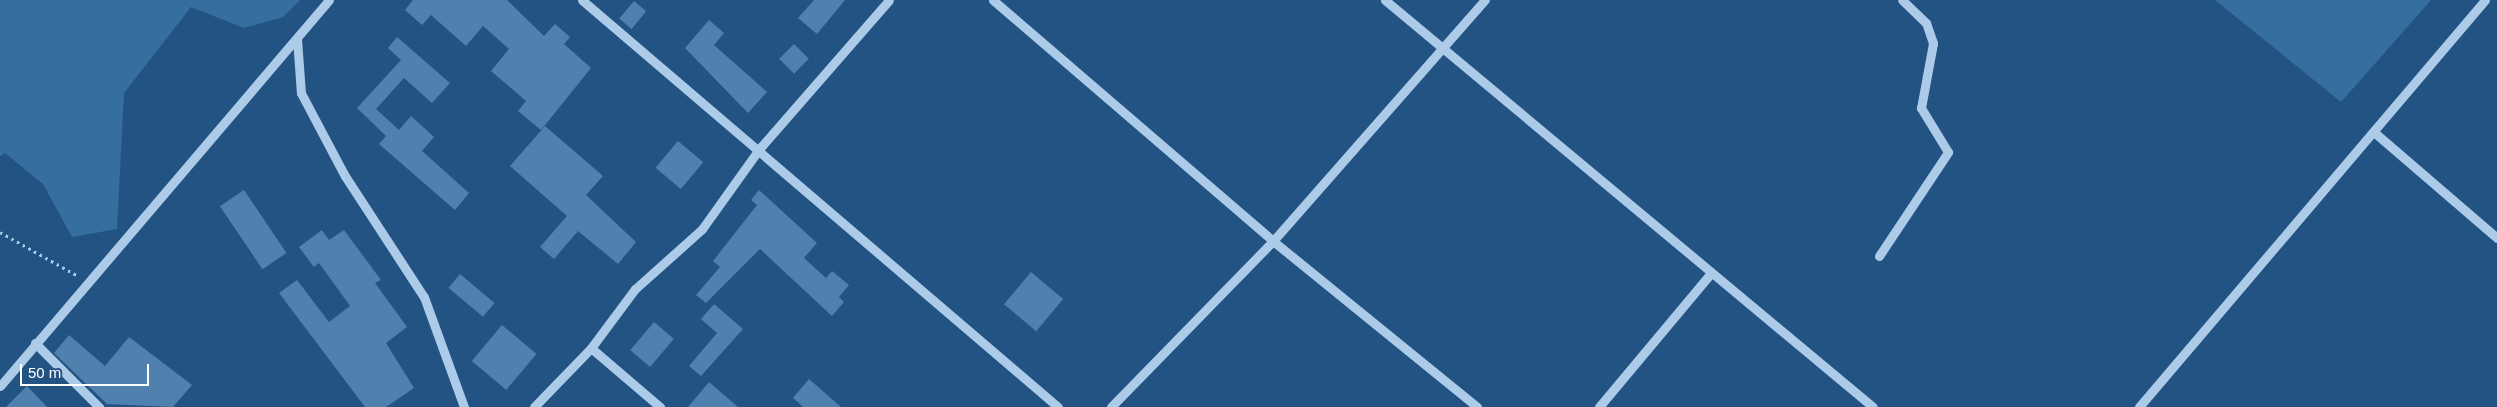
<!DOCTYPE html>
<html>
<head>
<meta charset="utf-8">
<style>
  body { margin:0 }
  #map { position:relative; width:2497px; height:407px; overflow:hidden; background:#235383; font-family:Arial,sans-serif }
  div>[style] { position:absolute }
  .green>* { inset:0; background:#376ea0 }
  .building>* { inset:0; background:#5080ad; transform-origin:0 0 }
  .path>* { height:3px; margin-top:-1.5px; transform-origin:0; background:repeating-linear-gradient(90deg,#accbe8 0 2.5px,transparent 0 6.5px) }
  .minor>* { height:9px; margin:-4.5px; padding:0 4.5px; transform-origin:4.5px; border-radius:4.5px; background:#accbe8 }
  span { translate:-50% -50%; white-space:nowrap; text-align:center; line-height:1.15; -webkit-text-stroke:4px #235383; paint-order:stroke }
  .scale { position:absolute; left:20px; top:364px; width:129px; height:22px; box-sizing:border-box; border:2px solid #fff; border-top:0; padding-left:6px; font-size:15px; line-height:18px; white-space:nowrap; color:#fff; -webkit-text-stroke:4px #235383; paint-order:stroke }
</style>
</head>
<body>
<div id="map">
  <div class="green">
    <i style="clip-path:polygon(0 0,300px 0,283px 17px,244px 28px,191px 7px,124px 93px,117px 229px,72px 237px,43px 184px,5px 153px,0 156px)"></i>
    <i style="clip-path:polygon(2215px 0,2431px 0,2341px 102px)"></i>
  </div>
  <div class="building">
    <i style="clip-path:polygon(413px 0,507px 0,544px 36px,555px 24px,570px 37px,564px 44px,591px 68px,541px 130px,518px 111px,526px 101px,491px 71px,509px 49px,483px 26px,466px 46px,431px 15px,422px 25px,405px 10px)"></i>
    <i style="clip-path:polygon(814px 0,845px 0,817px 34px,798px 18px)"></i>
    <i style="left:634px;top:1px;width:16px;height:23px;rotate:40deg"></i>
    <i style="clip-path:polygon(709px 20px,724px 33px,714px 45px,767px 92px,748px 113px,685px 48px)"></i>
    <i style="clip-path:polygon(397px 37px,450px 83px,432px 103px,404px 78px,376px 109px,399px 130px,411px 116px,434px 137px,422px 151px,469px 193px,455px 210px,379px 144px,386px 136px,357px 108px,401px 60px,388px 48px)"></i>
    <i style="left:794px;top:44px;width:21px;height:21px;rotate:45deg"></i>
    <i style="clip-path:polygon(545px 126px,603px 176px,586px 195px,636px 242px,618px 264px,578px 231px,554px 259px,540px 247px,567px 216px,510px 166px)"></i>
    <i style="left:678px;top:141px;width:33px;height:35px;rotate:40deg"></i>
    <i style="left:244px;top:190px;width:76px;height:29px;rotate:56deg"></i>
    <i style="clip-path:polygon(759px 190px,817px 243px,804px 258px,826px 278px,832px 271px,849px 285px,839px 297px,844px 302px,832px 316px,760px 249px,706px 303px,696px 295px,720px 267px,713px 261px,757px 205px,751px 200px)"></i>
    <i style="clip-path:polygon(322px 230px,329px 240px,344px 230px,381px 280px,375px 283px,407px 327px,386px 343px,414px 388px,386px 407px,365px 407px,279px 293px,297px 280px,329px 322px,350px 306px,319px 263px,314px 267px,299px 247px)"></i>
    <i style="left:1031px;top:272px;width:42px;height:42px;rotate:40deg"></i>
    <i style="left:460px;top:274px;width:45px;height:18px;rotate:40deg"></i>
    <i style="clip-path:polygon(714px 304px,743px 329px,701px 376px,689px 366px,717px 333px,701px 319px)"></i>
    <i style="left:654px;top:322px;width:26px;height:37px;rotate:40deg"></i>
    <i style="left:502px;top:325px;width:45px;height:47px;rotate:40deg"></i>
    <i style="clip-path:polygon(69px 335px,105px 366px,129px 337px,192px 385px,173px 407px,107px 404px,54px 353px)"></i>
    <i style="clip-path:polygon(809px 379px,841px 407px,803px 407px,793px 398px)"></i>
    <i style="clip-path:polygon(709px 382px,738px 407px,688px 407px)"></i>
    <i style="clip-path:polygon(27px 386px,47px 407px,6px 407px)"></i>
  </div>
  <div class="path">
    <i style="left:0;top:232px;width:90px;rotate:29.4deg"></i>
  </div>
  <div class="minor">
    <i style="left:582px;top:0;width:626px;rotate:40.53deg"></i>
    <i style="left:993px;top:0;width:369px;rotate:40.7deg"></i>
    <i style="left:1273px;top:241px;width:263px;rotate:39.1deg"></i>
    <i style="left:1385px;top:0;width:635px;rotate:39.83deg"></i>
    <i style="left:297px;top:39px;width:54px;rotate:85.8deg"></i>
    <i style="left:301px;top:93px;width:94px;rotate:62.1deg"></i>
    <i style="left:345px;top:176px;width:145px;rotate:56.9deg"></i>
    <i style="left:424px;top:297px;width:117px;rotate:70deg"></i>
    <i style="left:2375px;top:133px;width:161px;rotate:40.7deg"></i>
    <i style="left:1879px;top:256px;width:125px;rotate:-56.4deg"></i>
    <i style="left:1948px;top:152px;width:52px;rotate:-121.5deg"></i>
    <i style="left:1921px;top:108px;width:66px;rotate:-79.5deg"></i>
    <i style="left:1933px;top:43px;width:21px;rotate:-109deg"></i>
    <i style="left:1926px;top:23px;width:33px;rotate:-136deg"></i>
    <i style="left:35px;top:343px;width:91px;rotate:45deg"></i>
    <i style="left:591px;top:348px;width:91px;rotate:40.5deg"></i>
    <i style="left:0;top:386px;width:507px;rotate:-49.56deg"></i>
    <i style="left:534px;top:407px;width:82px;rotate:-46deg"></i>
    <i style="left:591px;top:348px;width:74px;rotate:-53.3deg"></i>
    <i style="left:635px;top:289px;width:90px;rotate:-41.8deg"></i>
    <i style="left:702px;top:229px;width:100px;rotate:-54.4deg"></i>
    <i style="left:760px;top:148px;width:196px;rotate:-48.9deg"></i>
    <i style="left:1111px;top:407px;width:232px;rotate:-45.7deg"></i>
    <i style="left:1273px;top:241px;width:321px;rotate:-48.7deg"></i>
    <i style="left:1599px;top:407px;width:175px;rotate:-50.1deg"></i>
    <i style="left:2139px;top:407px;width:534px;rotate:-49.63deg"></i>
  </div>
  <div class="scale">50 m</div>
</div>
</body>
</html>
